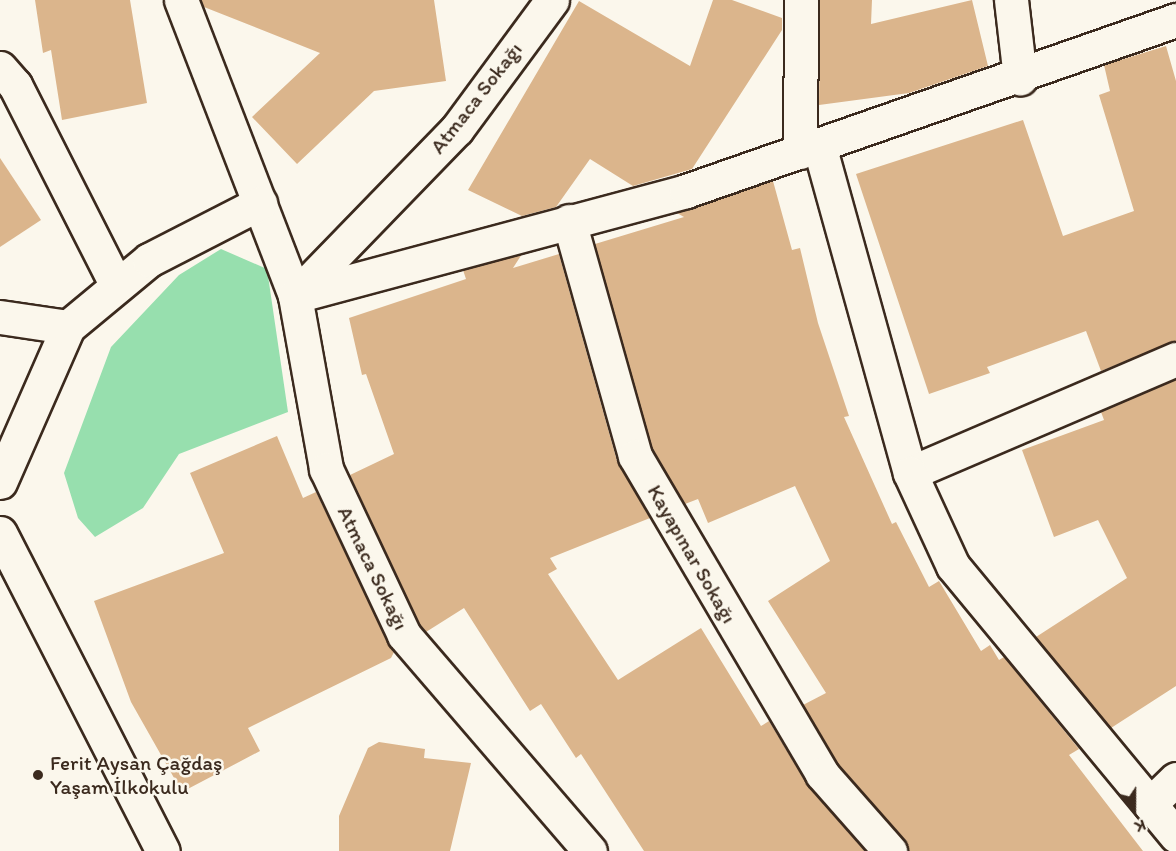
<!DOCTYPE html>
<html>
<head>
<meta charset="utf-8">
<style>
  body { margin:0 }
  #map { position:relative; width:1176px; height:851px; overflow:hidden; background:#fbf7ec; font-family:Itim,sans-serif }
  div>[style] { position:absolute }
  .green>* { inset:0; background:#97dfae }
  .building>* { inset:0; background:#dbb58c }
  .roads { filter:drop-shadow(2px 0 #3b2a1e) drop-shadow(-2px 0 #3b2a1e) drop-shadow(0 2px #3b2a1e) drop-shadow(0 -2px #3b2a1e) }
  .minor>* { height:33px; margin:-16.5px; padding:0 16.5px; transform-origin:16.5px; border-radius:16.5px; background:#fbf7ec }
  .dots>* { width:16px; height:16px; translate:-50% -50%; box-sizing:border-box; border:3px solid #fbf7ec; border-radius:50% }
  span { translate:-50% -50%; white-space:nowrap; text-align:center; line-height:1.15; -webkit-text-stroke:5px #fbf7ec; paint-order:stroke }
  .street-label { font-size:21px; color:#3b2a1e }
  .poi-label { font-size:21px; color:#3b2a1e }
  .left { translate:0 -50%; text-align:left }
  .north { position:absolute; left:1104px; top:779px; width:60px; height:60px; -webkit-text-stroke:4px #fbf7ec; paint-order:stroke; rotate:159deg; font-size:16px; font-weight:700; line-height:24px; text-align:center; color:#3b2a1e }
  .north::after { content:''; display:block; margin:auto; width:21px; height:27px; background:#3b2a1e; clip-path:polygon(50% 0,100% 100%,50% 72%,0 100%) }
</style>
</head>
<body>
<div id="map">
  <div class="green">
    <i style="clip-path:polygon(221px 249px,267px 269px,288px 412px,179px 454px,143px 508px,95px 537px,78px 518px,64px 473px,111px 347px,179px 275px)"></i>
  </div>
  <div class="building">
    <i style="clip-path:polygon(35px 0,130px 0,147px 103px,62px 120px,51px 50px,43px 53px)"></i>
    <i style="clip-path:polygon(201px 0,434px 0,446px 81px,374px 91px,297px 164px,252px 117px,320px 53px,204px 7px)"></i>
    <i style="clip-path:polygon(713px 0,732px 0,782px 18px,782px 30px,692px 169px,633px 186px,590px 159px,556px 207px,522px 216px,468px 190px,579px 1px,690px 66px)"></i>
    <i style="clip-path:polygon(820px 0,872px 0,871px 24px,972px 0,988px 66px,909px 93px,819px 105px)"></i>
    <i style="clip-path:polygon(1166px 46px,1176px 81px,1176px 341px,1101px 371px,1086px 331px,987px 367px,990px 373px,929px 394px,856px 174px,1023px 120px,1063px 236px,1134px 211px,1099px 95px,1110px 91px,1104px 65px)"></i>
    <i style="clip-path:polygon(0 158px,41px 220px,0 247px)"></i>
    <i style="clip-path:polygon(773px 181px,792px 250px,800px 248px,818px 323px,849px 416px,844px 417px,892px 524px,896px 522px,929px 587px,939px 581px,981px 651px,990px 645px,999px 660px,1004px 657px,1079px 749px,1069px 755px,1143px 851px,908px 851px,904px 839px,837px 763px,803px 705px,826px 693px,768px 601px,830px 561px,795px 486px,708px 523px,698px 499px,685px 504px,652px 449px,595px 244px,684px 217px,677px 213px)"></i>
    <i style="clip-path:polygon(522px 254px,513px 268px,559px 254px,617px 461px,650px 518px,550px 558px,557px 569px,548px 574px,618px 680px,701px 628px,761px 726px,769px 721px,808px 786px,865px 851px,644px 851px,581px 754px,576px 758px,541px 704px,530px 711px,464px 608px,426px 632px,420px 625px,350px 475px,394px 454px,366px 374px,362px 375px,349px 318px,466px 279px,463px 270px)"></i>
    <i style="clip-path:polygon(1176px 379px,1176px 686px,1111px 728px,1036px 637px,1127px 578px,1098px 520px,1054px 537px,1022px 450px,1104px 420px,1101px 412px)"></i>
    <i style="clip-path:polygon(277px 436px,303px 498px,316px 492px,394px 652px,391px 658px,248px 728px,260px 751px,182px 792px,131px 702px,94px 601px,224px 553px,190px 473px)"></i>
    <i style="clip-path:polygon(379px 742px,425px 749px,424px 758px,471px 763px,450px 851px,339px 851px,339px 816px,368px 748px)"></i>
  </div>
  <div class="roads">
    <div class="minor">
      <i style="left:181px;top:0;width:317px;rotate:68.9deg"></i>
      <i style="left:295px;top:296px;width:176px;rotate:79.8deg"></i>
      <i style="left:326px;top:469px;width:183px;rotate:64.8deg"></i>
      <i style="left:404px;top:635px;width:285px;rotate:49.3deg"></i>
      <i style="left:1011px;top:0;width:79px;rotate:83.4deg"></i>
      <i style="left:0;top:68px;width:23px;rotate:49deg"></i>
      <i style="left:15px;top:85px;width:225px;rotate:63.1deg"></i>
      <i style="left:819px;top:145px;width:340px;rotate:74.5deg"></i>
      <i style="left:800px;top:152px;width:152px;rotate:-89.6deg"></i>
      <i style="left:569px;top:221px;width:244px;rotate:74.3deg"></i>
      <i style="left:635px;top:456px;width:369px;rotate:59.5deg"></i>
      <i style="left:822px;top:774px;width:103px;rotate:48.6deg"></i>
      <i style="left:296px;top:295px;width:231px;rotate:-45.9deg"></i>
      <i style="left:457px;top:129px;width:160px;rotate:-53.6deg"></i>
      <i style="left:295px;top:296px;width:405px;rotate:-15deg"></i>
      <i style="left:686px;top:191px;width:519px;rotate:-19.24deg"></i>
      <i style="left:0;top:317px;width:69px;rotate:8.4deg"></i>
      <i style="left:1176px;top:359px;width:289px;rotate:156.8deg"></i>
      <i style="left:910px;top:473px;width:102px;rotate:65.2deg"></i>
      <i style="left:953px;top:566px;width:350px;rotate:50.4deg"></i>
      <i style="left:0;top:482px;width:169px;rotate:-66.3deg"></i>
      <i style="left:68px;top:327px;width:105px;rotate:-39.6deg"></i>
      <i style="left:149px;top:260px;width:125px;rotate:-27.2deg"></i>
      <i style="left:0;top:533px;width:357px;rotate:62.9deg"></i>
      <i style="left:1150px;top:804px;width:36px;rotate:-44deg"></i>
    </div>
  </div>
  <div class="dots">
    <i style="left:38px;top:775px;background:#3b2a1e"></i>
  </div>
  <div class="street-label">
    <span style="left:476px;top:98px;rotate:-52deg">Atmaca Sokağı</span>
    <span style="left:692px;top:554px;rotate:60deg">Kayapınar Sokağı</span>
    <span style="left:373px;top:568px;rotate:64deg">Atmaca Sokağı</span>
  </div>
  <div class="poi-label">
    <span class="left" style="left:50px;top:775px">Ferit Aysan Çağdaş<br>Yaşam İlkokulu</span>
  </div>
  <div class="north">K</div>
</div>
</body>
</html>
